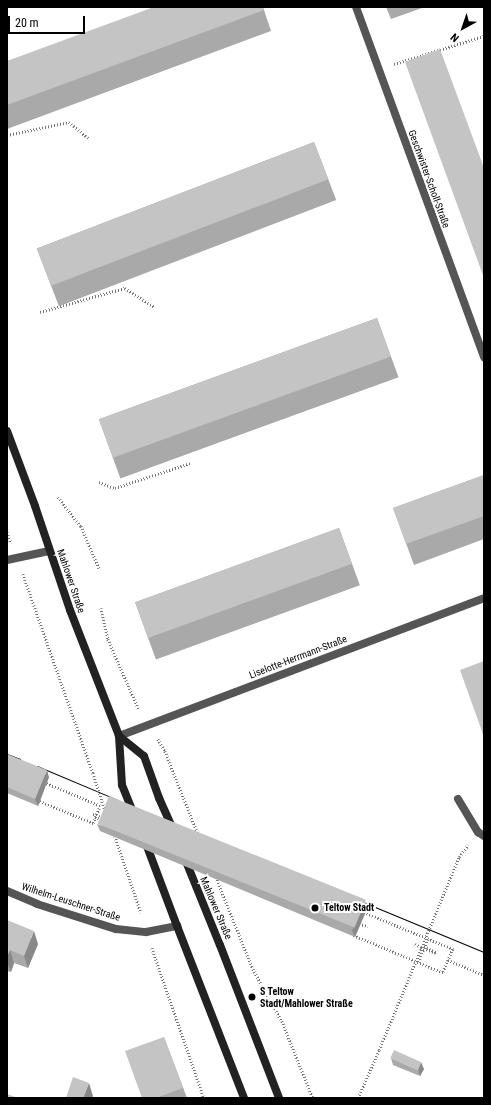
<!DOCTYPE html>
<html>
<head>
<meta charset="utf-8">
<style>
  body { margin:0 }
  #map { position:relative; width:491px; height:1105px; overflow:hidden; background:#fff; font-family:"Roboto Condensed",sans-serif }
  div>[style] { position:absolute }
  .path>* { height:2.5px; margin-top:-1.25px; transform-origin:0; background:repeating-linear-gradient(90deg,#777 0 1px,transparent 0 3px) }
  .lane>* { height:8px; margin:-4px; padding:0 4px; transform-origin:4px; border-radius:4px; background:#555 }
  .street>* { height:8px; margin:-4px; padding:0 4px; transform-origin:4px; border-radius:4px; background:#555 }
  .secondary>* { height:8px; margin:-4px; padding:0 4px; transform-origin:4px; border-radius:4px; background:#222 }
  .tram>* { height:1px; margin:-0.5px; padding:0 0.5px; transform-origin:0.5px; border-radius:0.5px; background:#000 }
  .path-bridge>* { height:2.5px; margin-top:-1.25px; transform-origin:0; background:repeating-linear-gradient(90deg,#777 0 1px,transparent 0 3px) }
  .secondary-bridge>* { height:8px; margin:-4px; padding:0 4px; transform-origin:4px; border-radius:4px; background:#222 }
  .wall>* { inset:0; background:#a9a9a9; transform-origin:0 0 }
  .shaded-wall>* { inset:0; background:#898989 }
  .building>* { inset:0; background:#c4c4c4; transform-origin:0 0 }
  .dots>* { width:11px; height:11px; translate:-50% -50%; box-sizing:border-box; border:2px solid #fff; border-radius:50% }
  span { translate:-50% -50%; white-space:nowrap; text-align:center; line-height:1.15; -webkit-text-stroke:4px #fff; paint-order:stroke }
  .street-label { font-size:10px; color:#000 }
  .poi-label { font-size:10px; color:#000; font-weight:700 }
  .left { translate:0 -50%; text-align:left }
  .frame { position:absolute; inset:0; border:8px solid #000; pointer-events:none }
  .north { position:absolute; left:443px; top:8px; width:40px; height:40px; -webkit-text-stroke:3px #fff; paint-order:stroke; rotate:220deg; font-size:11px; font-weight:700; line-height:16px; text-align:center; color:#000 }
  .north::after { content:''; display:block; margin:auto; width:14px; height:18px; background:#000; clip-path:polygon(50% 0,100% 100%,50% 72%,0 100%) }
  .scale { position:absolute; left:8px; top:16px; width:77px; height:18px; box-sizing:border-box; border:2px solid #000; border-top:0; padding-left:5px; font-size:12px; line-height:14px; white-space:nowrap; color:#000; -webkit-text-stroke:3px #fff; paint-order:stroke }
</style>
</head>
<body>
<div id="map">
  <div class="path">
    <i style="left:394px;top:64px;width:94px;rotate:-17.3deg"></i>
    <i style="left:7px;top:135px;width:63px;rotate:-11.8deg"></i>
    <i style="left:69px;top:122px;width:26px;rotate:40deg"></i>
    <i style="left:40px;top:312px;width:88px;rotate:-15.8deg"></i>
    <i style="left:125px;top:288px;width:35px;rotate:33deg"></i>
    <i style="left:99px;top:482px;width:17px;rotate:21deg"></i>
    <i style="left:115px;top:488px;width:79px;rotate:-18.4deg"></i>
    <i style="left:58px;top:497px;width:37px;rotate:52deg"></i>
    <i style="left:81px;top:526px;width:46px;rotate:66.8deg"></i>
    <i style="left:7px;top:532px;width:12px;rotate:70deg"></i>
    <i style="left:23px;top:574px;width:211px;rotate:70.6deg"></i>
    <i style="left:101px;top:608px;width:32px;rotate:77deg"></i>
    <i style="left:108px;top:639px;width:77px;rotate:66.4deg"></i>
    <i style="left:158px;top:739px;width:14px;rotate:60deg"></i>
    <i style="left:165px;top:751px;width:89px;rotate:68.3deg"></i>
    <i style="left:37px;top:800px;width:61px;rotate:22.3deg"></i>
    <i style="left:93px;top:823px;width:18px;rotate:-68deg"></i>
    <i style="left:100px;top:806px;width:60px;rotate:-157.3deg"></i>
    <i style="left:93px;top:814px;width:12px;rotate:20deg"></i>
    <i style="left:95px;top:817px;width:8px;rotate:23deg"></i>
    <i style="left:459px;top:857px;width:15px;rotate:-53deg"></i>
    <i style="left:216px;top:877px;width:99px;rotate:68.1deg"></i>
    <i style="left:253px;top:969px;width:60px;rotate:60.9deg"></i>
    <i style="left:282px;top:1021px;width:83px;rotate:68.1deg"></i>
    <i style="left:361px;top:911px;width:100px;rotate:22.4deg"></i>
    <i style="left:453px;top:949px;width:26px;rotate:113deg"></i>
    <i style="left:443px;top:973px;width:99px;rotate:-157.3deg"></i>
    <i style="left:352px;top:935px;width:26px;rotate:-69deg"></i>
    <i style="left:359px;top:924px;width:9px;rotate:13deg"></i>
    <i style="left:415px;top:944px;width:7px;rotate:27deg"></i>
    <i style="left:424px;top:946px;width:15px;rotate:28deg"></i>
    <i style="left:152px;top:948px;width:159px;rotate:70.9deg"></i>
    <i style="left:448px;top:960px;width:39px;rotate:23deg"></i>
    <i style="left:418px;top:962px;width:25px;rotate:-67deg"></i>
    <i style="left:358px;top:1098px;width:52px;rotate:-66.4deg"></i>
  </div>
  <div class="lane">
    <i style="left:458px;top:799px;width:39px;rotate:59deg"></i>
    <i style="left:478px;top:832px;width:7px;rotate:34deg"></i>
  </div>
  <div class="street">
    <i style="left:356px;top:7px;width:373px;rotate:69.9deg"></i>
    <i style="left:7px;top:560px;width:43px;rotate:-12.1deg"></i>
    <i style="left:119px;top:736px;width:390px;rotate:-20.7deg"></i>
    <i style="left:7px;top:891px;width:33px;rotate:23deg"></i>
    <i style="left:37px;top:904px;width:83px;rotate:17.6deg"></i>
    <i style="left:116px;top:929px;width:30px;rotate:6deg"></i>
    <i style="left:146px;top:932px;width:32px;rotate:-11deg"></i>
  </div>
  <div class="secondary">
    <i style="left:7px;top:431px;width:80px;rotate:69.5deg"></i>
    <i style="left:35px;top:506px;width:110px;rotate:71.4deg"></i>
    <i style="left:70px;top:610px;width:135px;rotate:68.7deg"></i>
    <i style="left:119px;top:736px;width:49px;rotate:86.5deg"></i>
    <i style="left:119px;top:736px;width:32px;rotate:39deg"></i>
    <i style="left:144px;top:756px;width:45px;rotate:70.3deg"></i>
    <i style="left:177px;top:926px;width:185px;rotate:68.7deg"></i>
    <i style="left:220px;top:945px;width:164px;rotate:68.9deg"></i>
  </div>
  <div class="tram">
    <i style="left:7px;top:754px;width:14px;rotate:21deg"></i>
    <i style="left:37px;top:766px;width:88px;rotate:22.8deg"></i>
    <i style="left:334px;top:890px;width:162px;rotate:22.5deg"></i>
  </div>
  <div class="path-bridge">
    <i style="left:93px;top:773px;width:38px;rotate:72deg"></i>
    <i style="left:115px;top:836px;width:81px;rotate:71.3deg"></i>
    <i style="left:421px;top:947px;width:17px;rotate:21deg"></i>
    <i style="left:379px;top:1050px;width:209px;rotate:-67.5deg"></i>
  </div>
  <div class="secondary-bridge">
    <i style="left:122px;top:785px;width:31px;rotate:68deg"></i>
    <i style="left:159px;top:798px;width:35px;rotate:66deg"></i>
    <i style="left:145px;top:841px;width:91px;rotate:69.4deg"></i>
    <i style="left:185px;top:859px;width:93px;rotate:67.9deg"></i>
  </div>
  <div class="wall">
    <i style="clip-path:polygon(263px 7px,271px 31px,7px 129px,7px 61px)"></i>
    <i style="clip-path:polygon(386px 7px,425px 7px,391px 19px)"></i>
    <i style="left:314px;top:142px;width:62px;height:297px;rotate:69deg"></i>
    <i style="left:377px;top:318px;width:63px;height:296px;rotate:70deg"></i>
    <i style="clip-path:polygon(484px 475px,484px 539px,414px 565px,393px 508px)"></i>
    <i style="left:339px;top:528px;width:61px;height:217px;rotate:70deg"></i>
    <i style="clip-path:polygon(7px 754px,49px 777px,38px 806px,7px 793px)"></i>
    <i style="clip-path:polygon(97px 824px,365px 902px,367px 909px,355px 937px,100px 831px)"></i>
    <i style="clip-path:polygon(7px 920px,38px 944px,28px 968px,14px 963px,11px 972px,7px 971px)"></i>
    <i style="clip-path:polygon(164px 1037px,187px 1098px,142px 1098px)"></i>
    <i style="clip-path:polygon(391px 1058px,424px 1069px,420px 1076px,393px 1065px)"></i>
  </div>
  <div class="shaded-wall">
    <i style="clip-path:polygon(47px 770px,49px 777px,38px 806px,35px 799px)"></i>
    <i style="clip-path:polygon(365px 902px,367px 909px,355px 937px,352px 931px)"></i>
    <i style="clip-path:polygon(34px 931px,38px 944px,28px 968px,24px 956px)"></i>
    <i style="clip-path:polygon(10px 950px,14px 963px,11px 972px,7px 962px,7px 957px)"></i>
    <i style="clip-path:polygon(421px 1062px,424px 1069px,420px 1076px,418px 1069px)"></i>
    <i style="clip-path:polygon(89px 1083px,93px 1096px,92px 1098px,83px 1098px)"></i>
  </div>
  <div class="building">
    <i style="clip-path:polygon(154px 7px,263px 7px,264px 10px,7px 105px,7px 61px)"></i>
    <i style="clip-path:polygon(440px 49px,484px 168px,484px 278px,405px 62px)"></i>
    <i style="left:314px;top:142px;width:40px;height:297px;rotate:69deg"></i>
    <i style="left:377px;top:318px;width:41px;height:296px;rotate:70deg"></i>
    <i style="clip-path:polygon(484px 475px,484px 516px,406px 544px,393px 508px)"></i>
    <i style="left:339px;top:528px;width:38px;height:217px;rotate:70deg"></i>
    <i style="clip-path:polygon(484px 661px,484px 737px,460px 670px)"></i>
    <i style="clip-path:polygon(7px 754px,47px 770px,35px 799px,7px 787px)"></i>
    <i style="left:109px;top:796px;width:277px;height:30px;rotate:22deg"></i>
    <i style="clip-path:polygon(7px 920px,34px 931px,24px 956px,10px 950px,7px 957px)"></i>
    <i style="clip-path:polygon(164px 1037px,183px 1088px,156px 1098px,142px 1098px,125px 1051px)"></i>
    <i style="left:394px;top:1050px;width:30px;height:9px;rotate:24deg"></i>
    <i style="clip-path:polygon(73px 1077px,89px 1083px,83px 1098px,66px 1098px)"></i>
    <i style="clip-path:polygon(7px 1094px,18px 1098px,7px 1098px)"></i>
  </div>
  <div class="dots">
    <i style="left:315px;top:908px;background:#000"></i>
    <i style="left:252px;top:997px;background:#000"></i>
  </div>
  <div class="street-label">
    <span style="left:429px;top:179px;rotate:70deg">Geschwister-Scholl-Straße</span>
    <span style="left:71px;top:581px;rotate:71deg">Mahlower Straße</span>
    <span style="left:298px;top:657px;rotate:-21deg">Liselotte-Herrmann-Straße</span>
    <span style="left:71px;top:902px;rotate:18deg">Wilhelm-Leuschner-Straße</span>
    <span style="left:216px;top:908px;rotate:67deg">Mahlower Straße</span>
  </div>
  <div class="poi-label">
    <span class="left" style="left:324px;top:908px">Teltow Stadt</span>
    <span class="left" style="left:260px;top:997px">S Teltow<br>Stadt/Mahlower Straße</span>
  </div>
  <div class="frame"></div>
  <div class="north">N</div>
  <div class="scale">20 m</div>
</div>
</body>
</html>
